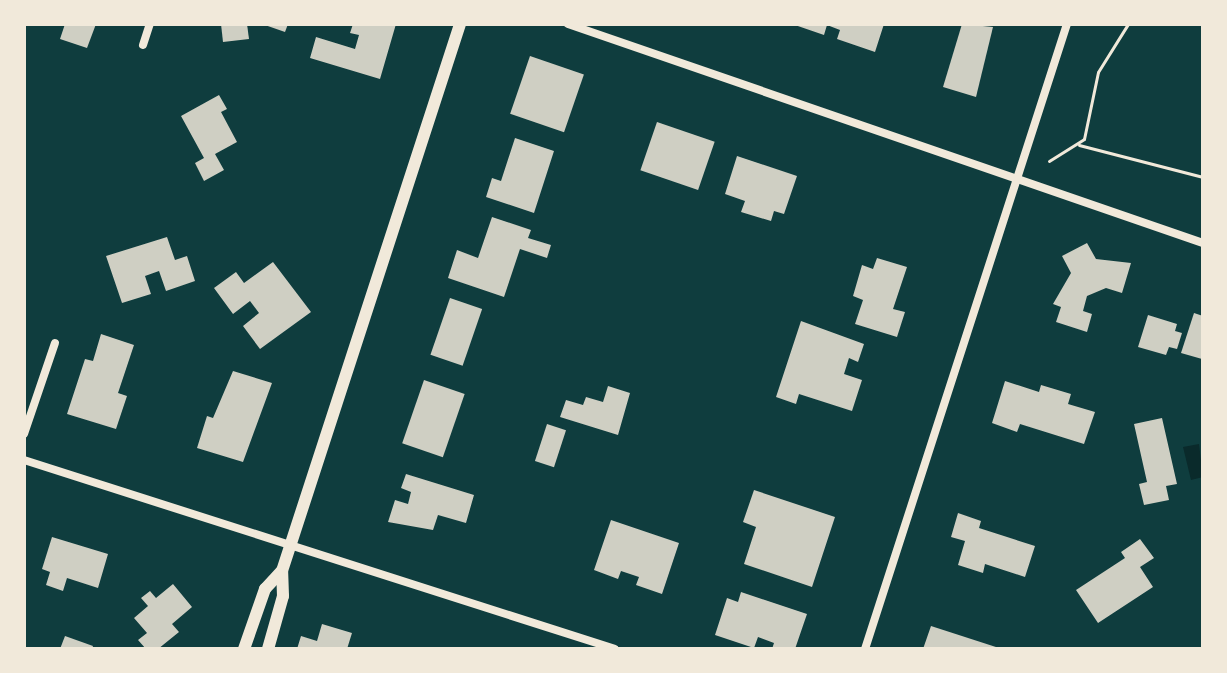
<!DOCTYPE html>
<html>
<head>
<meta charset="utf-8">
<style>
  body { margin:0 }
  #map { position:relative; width:1227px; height:673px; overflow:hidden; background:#0f3d3e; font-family:"Roboto Condensed",sans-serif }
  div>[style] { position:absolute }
  .water>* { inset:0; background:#0a2a2b }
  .building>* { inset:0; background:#cfcfc3; transform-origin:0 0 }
  .path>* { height:3px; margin:-1.5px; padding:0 1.5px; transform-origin:1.5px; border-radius:1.5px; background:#f1e9da }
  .minor>* { height:8px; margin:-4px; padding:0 4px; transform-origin:4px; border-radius:4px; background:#f1e9da }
  .tertiary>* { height:12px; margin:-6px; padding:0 6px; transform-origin:6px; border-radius:6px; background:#f1e9da }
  span { translate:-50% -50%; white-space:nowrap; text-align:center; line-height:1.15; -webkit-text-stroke:8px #f1e9da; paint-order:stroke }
  .frame { position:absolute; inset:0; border:26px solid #f1e9da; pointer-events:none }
</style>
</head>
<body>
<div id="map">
  <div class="water">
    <i style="clip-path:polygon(1199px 444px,1203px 477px,1191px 480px,1183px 447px)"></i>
  </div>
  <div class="building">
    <i style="clip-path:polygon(65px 24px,96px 24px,87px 48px,60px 39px)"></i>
    <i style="clip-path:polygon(221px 24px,247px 24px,249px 39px,223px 42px)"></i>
    <i style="clip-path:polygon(262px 24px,288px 24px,285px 32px)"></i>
    <i style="clip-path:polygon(353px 24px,396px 24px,380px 79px,310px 58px,316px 37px,355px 49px,359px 35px,350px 33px)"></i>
    <i style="clip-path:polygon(792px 24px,884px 24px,875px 52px,837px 39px,840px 30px,827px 25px,824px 35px)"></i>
    <i style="clip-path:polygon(962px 24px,993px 27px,976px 97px,943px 87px)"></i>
    <i style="left:530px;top:56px;width:57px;height:61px;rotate:19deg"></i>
    <i style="clip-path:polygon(219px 95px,227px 109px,221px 112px,237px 142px,215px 154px,224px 170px,204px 181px,195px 163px,204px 158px,181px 116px)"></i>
    <i style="left:657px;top:122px;width:61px;height:51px;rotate:19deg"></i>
    <i style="clip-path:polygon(515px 138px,554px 151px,534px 213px,486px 197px,492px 178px,501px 181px)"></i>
    <i style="clip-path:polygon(737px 156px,797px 176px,784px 214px,774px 211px,771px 221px,741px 212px,745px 201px,725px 194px)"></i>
    <i style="clip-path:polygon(492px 217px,531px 230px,528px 238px,551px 245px,547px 258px,520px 249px,504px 297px,448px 278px,457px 250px,478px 258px)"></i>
    <i style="clip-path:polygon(167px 237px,175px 260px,187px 256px,195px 281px,166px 291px,159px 271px,145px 276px,151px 294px,122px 303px,106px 256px)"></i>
    <i style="clip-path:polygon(1087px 243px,1096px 259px,1131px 263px,1122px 293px,1106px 288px,1087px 296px,1083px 311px,1092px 314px,1087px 332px,1056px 322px,1061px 307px,1053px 304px,1071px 273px,1062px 256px)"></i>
    <i style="clip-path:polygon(877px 258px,907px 267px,893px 309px,905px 312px,897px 337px,855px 324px,863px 300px,853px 296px,862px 265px,873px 269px)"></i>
    <i style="clip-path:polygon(273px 262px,311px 312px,260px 349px,243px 326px,259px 313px,250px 301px,233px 314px,214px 288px,236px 272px,244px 283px)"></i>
    <i style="left:450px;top:298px;width:34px;height:60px;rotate:19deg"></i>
    <i style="clip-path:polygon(1194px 313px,1203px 316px,1202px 359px,1181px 353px)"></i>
    <i style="clip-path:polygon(1148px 315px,1177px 324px,1175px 331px,1182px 333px,1177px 349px,1169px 347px,1166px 355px,1138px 347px)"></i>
    <i style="clip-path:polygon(801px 321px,864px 344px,858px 362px,849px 358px,844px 374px,862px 380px,852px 411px,799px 394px,796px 404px,776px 397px)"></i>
    <i style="clip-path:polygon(101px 334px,134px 345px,118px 393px,127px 396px,116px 429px,67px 414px,85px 359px,93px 361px)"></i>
    <i style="clip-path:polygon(233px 371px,272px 383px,243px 462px,197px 448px,207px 416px,213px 418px)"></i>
    <i style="left:424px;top:380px;width:43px;height:67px;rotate:19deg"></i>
    <i style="clip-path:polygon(1005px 381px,1039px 392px,1041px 385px,1071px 394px,1068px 404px,1095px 412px,1084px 444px,1020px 424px,1017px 432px,992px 423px)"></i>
    <i style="clip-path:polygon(608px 386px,630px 393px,618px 435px,560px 417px,566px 400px,583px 405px,586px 397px,603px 402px)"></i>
    <i style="clip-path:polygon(1162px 418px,1177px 484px,1166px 486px,1169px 500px,1144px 505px,1139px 484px,1147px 482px,1134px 424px)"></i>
    <i style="left:547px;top:424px;width:20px;height:39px;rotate:18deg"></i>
    <i style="clip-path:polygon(406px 474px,474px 495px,466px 523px,438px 515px,433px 530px,388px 522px,395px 500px,408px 504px,411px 492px,401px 488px)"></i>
    <i style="clip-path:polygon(754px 490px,835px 517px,812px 587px,744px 564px,756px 527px,743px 522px)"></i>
    <i style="clip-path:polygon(958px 513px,981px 521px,979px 528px,1035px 546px,1025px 577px,985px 564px,983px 573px,958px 565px,965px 541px,951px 537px)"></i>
    <i style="clip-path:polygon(611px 520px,679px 543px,662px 594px,636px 585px,639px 577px,621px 571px,618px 579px,594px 570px)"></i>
    <i style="clip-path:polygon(52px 537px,108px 554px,98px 588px,67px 578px,63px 591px,46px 585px,50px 572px,42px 569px)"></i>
    <i style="clip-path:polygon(1140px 539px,1154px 558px,1140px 567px,1153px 587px,1098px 623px,1076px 590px,1125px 558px,1121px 552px)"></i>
    <i style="clip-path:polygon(173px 584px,192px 607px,172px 624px,179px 632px,158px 649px,146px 649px,138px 640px,147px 633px,134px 618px,148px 606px,141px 598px,150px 591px,156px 598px)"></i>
    <i style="clip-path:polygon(741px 592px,807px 614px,795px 649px,772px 649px,774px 643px,758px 637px,754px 648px,715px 635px,727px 598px,738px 602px)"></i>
    <i style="clip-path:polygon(322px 624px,352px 633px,347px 649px,297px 649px,301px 636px,317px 641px)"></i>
    <i style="clip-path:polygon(931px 626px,999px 648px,999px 649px,923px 649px)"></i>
    <i style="clip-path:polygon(65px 636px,93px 646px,92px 649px,60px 649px)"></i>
  </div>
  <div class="path">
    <i style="left:1079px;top:145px;width:128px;rotate:14.5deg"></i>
    <i style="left:1049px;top:161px;width:41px;rotate:-32.2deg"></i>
    <i style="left:1084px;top:139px;width:68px;rotate:-78.2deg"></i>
    <i style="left:1098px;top:72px;width:57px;rotate:-58deg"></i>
  </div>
  <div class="minor">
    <i style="left:568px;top:24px;width:672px;rotate:19.03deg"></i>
    <i style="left:143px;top:45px;width:22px;rotate:-72deg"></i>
    <i style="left:24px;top:434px;width:96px;rotate:-71.2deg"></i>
    <i style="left:24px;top:460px;width:620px;rotate:17.73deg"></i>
    <i style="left:865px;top:649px;width:657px;rotate:-72.09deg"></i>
  </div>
  <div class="tertiary">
    <i style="left:244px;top:649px;width:64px;rotate:-70.7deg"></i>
    <i style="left:265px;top:589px;width:25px;rotate:-47deg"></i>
    <i style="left:268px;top:649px;width:55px;rotate:-74.2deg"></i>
    <i style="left:283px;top:596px;width:25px;rotate:-92deg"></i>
    <i style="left:282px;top:571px;width:575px;rotate:-71.97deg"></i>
  </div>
  <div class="frame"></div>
</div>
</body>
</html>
